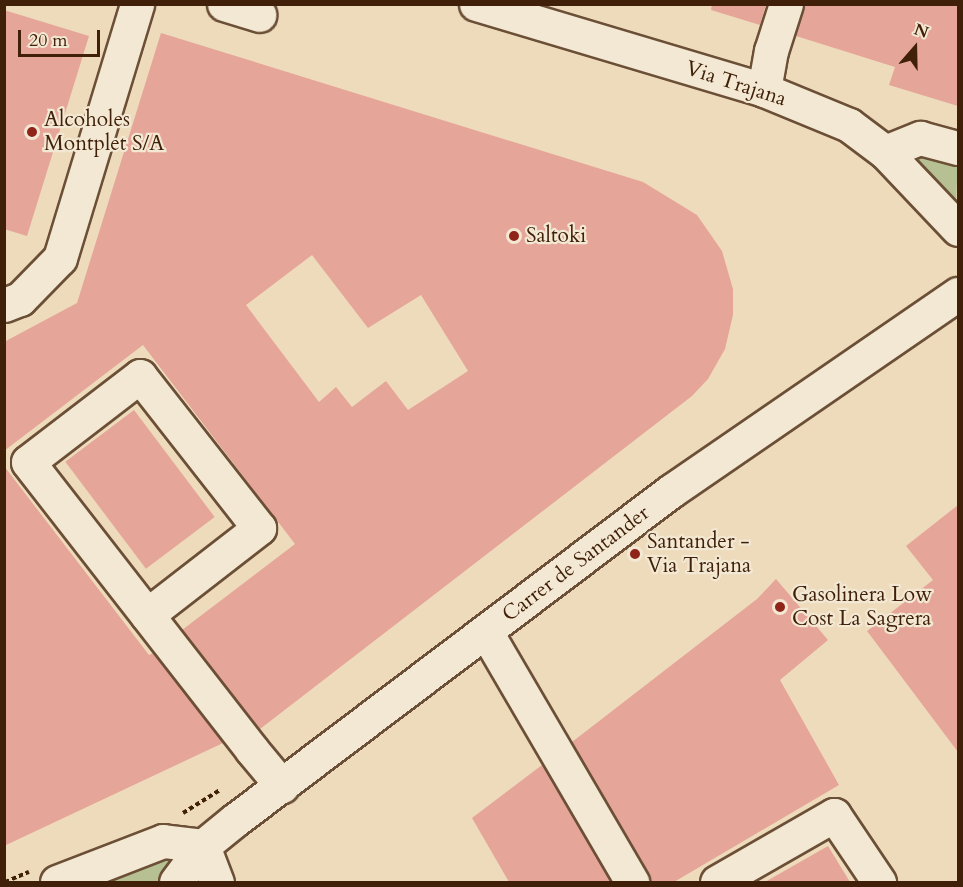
<!DOCTYPE html>
<html>
<head>
<meta charset="utf-8">
<style>
  body { margin:0 }
  #map { position:relative; width:963px; height:887px; overflow:hidden; background:#eddbbc; font-family:Cardo,serif }
  div>[style] { position:absolute }
  .green>* { inset:0; background:#b7c092 }
  .building>* { inset:0; background:#e6a599; transform-origin:0 0 }
  .path>* { height:4px; margin-top:-2px; transform-origin:0; background:repeating-linear-gradient(90deg,#402009 0 4.5px,transparent 0 7.5px) }
  .roads { filter:drop-shadow(2px 0 #6b4f36) drop-shadow(-2px 0 #6b4f36) drop-shadow(0 2px #6b4f36) drop-shadow(0 -2px #6b4f36) }
  .minor>* { height:33px; margin:-16.5px; padding:0 16.5px; transform-origin:16.5px; border-radius:16.5px; background:#f3e8d3 }
  .dots>* { width:16px; height:16px; translate:-50% -50%; box-sizing:border-box; border:3px solid #f3e8d3; border-radius:50% }
  span { translate:-50% -50%; white-space:nowrap; text-align:center; line-height:1.15; -webkit-text-stroke:4.5px #f3e8d3; paint-order:stroke }
  .street-label { font-size:21px; color:#402009 }
  .poi-label { font-size:21px; color:#402009 }
  .left { translate:0 -50%; text-align:left }
  .frame { position:absolute; inset:0; border:6px solid #402009; pointer-events:none }
  .north { position:absolute; left:885px; top:18px; width:60px; height:60px; -webkit-text-stroke:4px #f3e8d3; paint-order:stroke; rotate:20deg; font-size:16px; font-weight:700; line-height:24px; text-align:center; color:#402009 }
  .north::after { content:''; display:block; margin:auto; width:21px; height:27px; background:#402009; clip-path:polygon(50% 0,100% 100%,50% 72%,0 100%) }
  .scale { position:absolute; left:18px; top:30px; width:82px; height:27px; box-sizing:border-box; border:3px solid #402009; border-top:0; padding-left:8px; font-size:18px; line-height:21px; white-space:nowrap; color:#402009; -webkit-text-stroke:4px #f3e8d3; paint-order:stroke }
</style>
</head>
<body>
<div id="map">
  <div class="green">
    <i style="clip-path:polygon(922px 147px,958px 157px,956px 205px,916px 157px)"></i>
    <i style="clip-path:polygon(161px 857px,173px 863px,165px 882px,97px 882px)"></i>
  </div>
  <div class="building">
    <i style="clip-path:polygon(712px 4px,766px 4px,760px 25px,711px 10px)"></i>
    <i style="clip-path:polygon(804px 4px,958px 4px,958px 106px,889px 85px,895px 67px,796px 36px)"></i>
    <i style="clip-path:polygon(4px 10px,89px 36px,27px 236px,4px 229px)"></i>
    <i style="clip-path:polygon(evenodd,161px 33px,643px 182px,697px 215px,722px 251px,733px 289px,733px 315px,725px 349px,708px 379px,692px 396px,260px 729px,182px 630px,295px 544px,143px 345px,4px 451px,4px 342px,77px 303px,161px 33px,312px 255px,368px 328px,421px 295px,468px 371px,408px 410px,386px 381px,352px 407px,336px 387px,319px 402px,246px 305px,312px 255px)"></i>
    <i style="left:134px;top:410px;width:134px;height:86px;rotate:53deg"></i>
    <i style="clip-path:polygon(4px 466px,149px 655px,153px 653px,223px 743px,4px 846px)"></i>
    <i style="clip-path:polygon(958px 505px,958px 752px,867px 631px,933px 580px,906px 546px)"></i>
    <i style="clip-path:polygon(776px 579px,828px 640px,780px 680px,839px 785px,674px 882px,651px 882px,572px 742px,757px 599px)"></i>
    <i style="clip-path:polygon(542px 765px,611px 882px,509px 882px,472px 818px)"></i>
    <i style="clip-path:polygon(828px 846px,850px 882px,765px 882px)"></i>
  </div>
  <div class="path">
    <i style="left:183px;top:813px;width:44px;rotate:-31.9deg"></i>
    <i style="left:5px;top:882px;width:26px;rotate:-23deg"></i>
  </div>
  <div class="roads">
    <div class="minor">
      <i style="left:224px;top:4px;width:37px;rotate:17deg"></i>
      <i style="left:476px;top:4px;width:301px;rotate:16.6deg"></i>
      <i style="left:764px;top:90px;width:92px;rotate:22.4deg"></i>
      <i style="left:849px;top:125px;width:45px;rotate:36.9deg"></i>
      <i style="left:885px;top:152px;width:106px;rotate:46.5deg"></i>
      <i style="left:764px;top:90px;width:40px;rotate:-80deg"></i>
      <i style="left:771px;top:51px;width:49px;rotate:-72.3deg"></i>
      <i style="left:885px;top:152px;width:38px;rotate:-22deg"></i>
      <i style="left:920px;top:138px;width:39px;rotate:15deg"></i>
      <i style="left:4px;top:305px;width:17px;rotate:-21deg"></i>
      <i style="left:20px;top:299px;width:57px;rotate:-45.7deg"></i>
      <i style="left:60px;top:258px;width:265px;rotate:-73.1deg"></i>
      <i style="left:147px;top:615px;width:142px;rotate:-37.8deg"></i>
      <i style="left:259px;top:528px;width:193px;rotate:-128.1deg"></i>
      <i style="left:140px;top:376px;width:141px;rotate:142.5deg"></i>
      <i style="left:28px;top:462px;width:365px;rotate:52.1deg"></i>
      <i style="left:252px;top:750px;width:47px;rotate:50.2deg"></i>
      <i style="left:486px;top:632px;width:290px;rotate:59.7deg"></i>
      <i style="left:203px;top:846px;width:39px;rotate:69deg"></i>
      <i style="left:57px;top:882px;width:114px;rotate:-21.1deg"></i>
      <i style="left:163px;top:841px;width:40px;rotate:7.1deg"></i>
      <i style="left:176px;top:882px;width:45px;rotate:-53.1deg"></i>
      <i style="left:203px;top:846px;width:41px;rotate:-39.1deg"></i>
      <i style="left:235px;top:820px;width:546px;rotate:-37.04deg"></i>
      <i style="left:671px;top:491px;width:348px;rotate:-34.5deg"></i>
      <i style="left:717px;top:882px;width:135px;rotate:-29.8deg"></i>
      <i style="left:834px;top:815px;width:81px;rotate:56.1deg"></i>
    </div>
  </div>
  <div class="dots">
    <i style="left:32px;top:132px;background:#8f2418"></i>
    <i style="left:514px;top:236px;background:#8f2418"></i>
    <i style="left:635px;top:554px;background:#8f2418"></i>
    <i style="left:780px;top:607px;background:#8f2418"></i>
  </div>
  <div class="street-label">
    <span style="left:736px;top:84px;rotate:18deg">Via Trajana</span>
    <span style="left:576px;top:564px;rotate:-37deg">Carrer de Santander</span>
  </div>
  <div class="poi-label">
    <span class="left" style="left:44px;top:132px">Alcoholes<br>Montplet S/A</span>
    <span class="left" style="left:526px;top:236px">Saltoki</span>
    <span class="left" style="left:647px;top:554px">Santander -<br>Via Trajana</span>
    <span class="left" style="left:792px;top:607px">Gasolinera Low<br>Cost La Sagrera</span>
  </div>
  <div class="frame"></div>
  <div class="north">N</div>
  <div class="scale">20 m</div>
</div>
</body>
</html>
